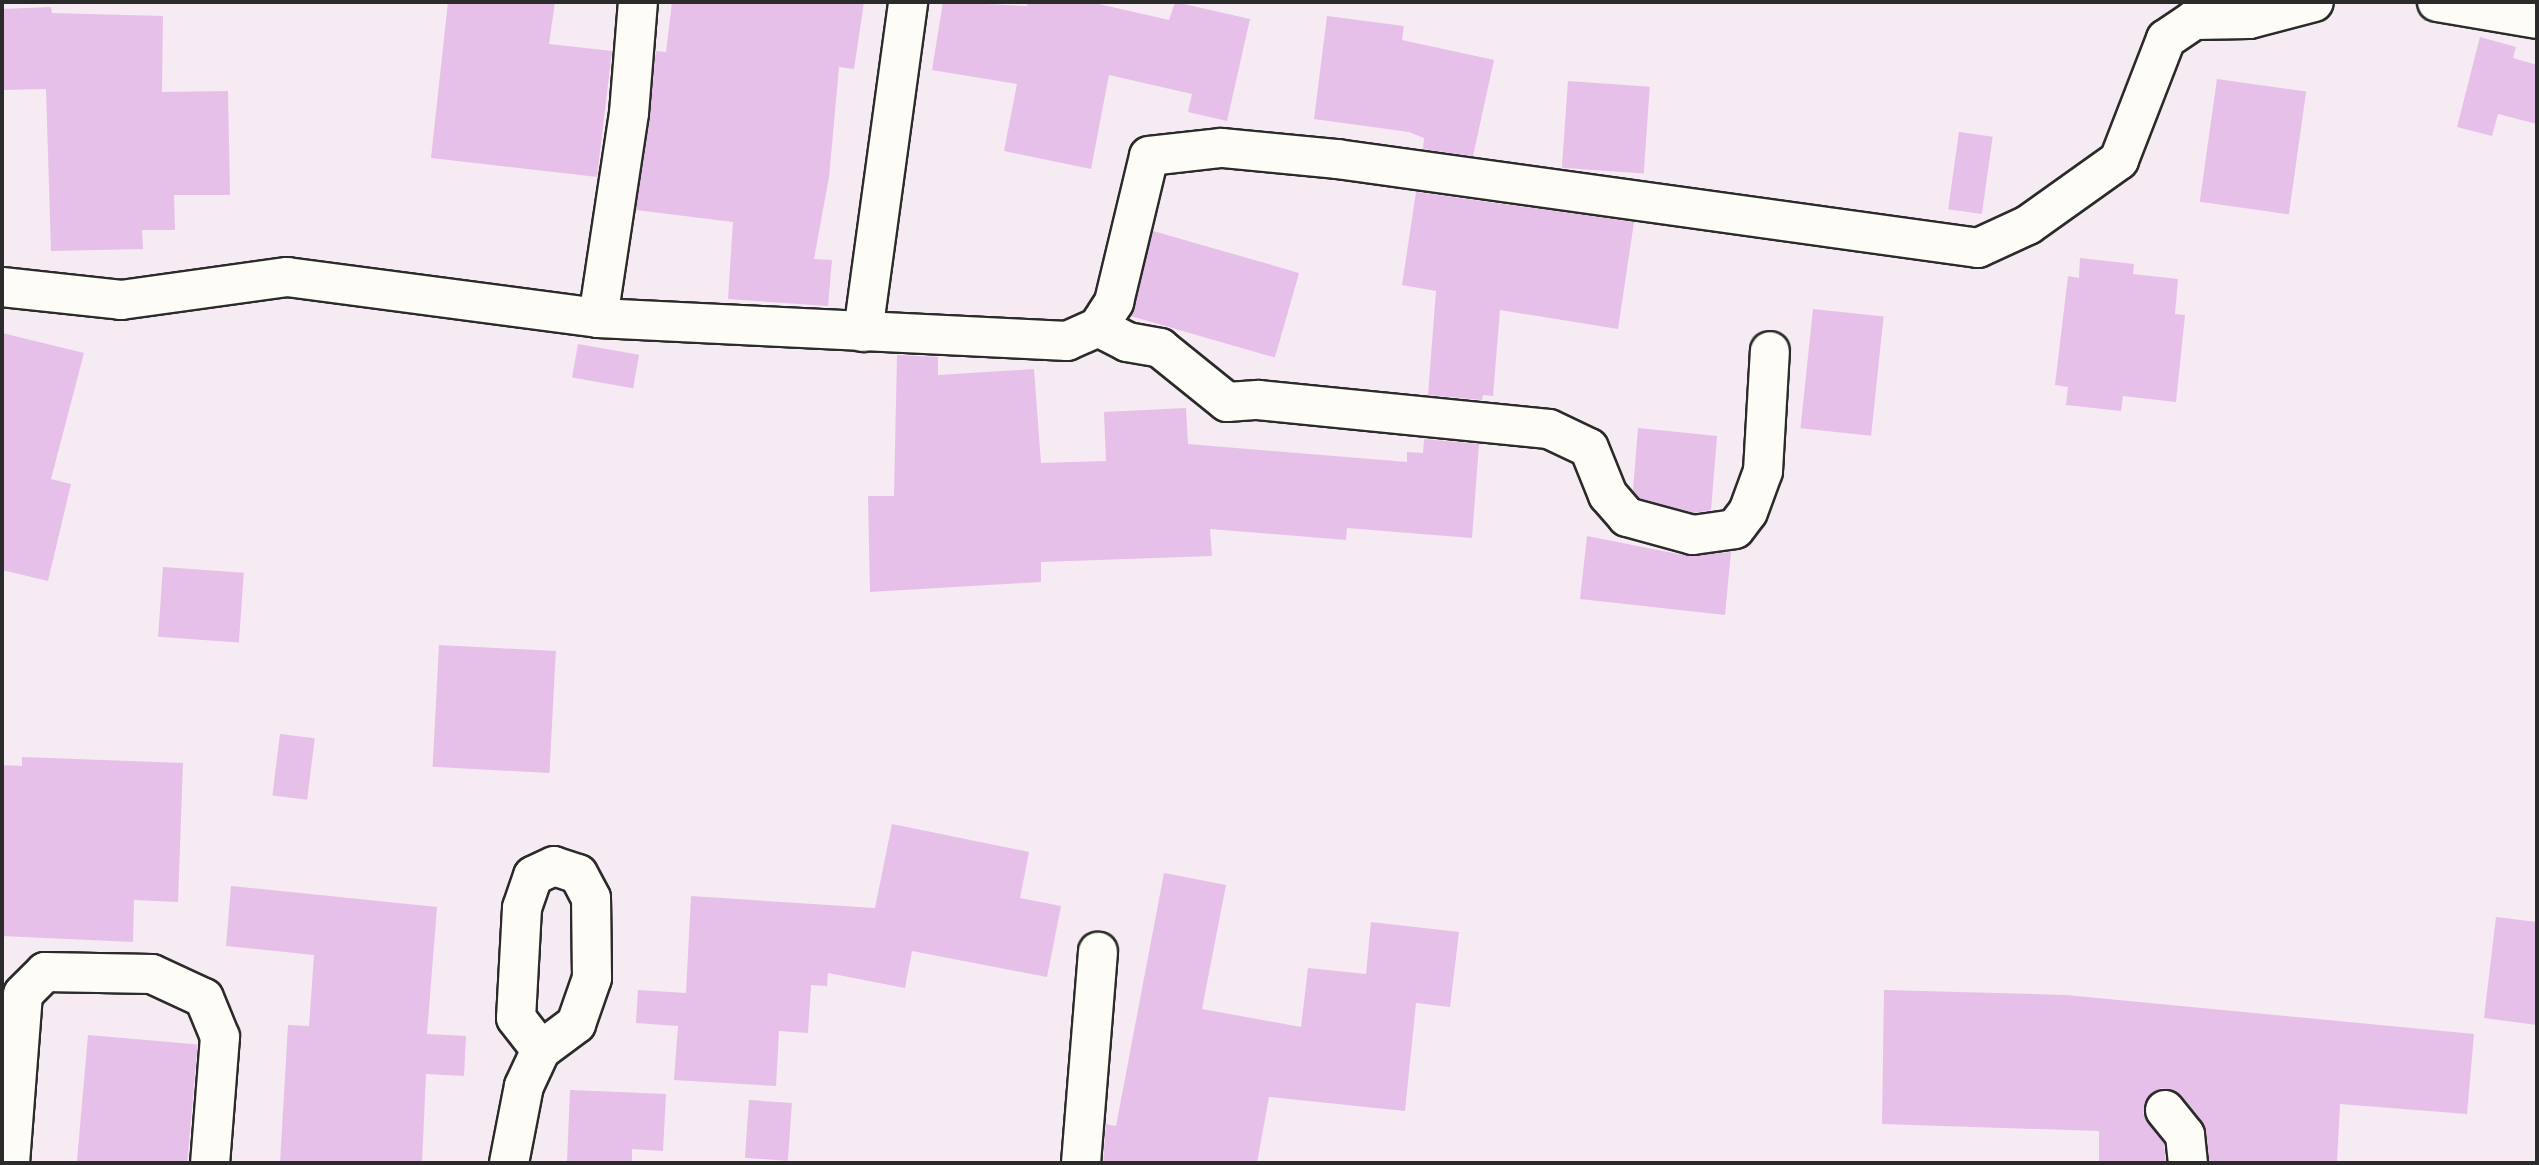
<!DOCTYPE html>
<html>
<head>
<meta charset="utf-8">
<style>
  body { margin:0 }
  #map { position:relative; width:2539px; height:1165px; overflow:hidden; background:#f6eaf3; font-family:Delius,sans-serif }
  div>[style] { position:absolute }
  .building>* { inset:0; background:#e6c0e9; transform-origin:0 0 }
  .roads { filter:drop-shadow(2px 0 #2b2b2b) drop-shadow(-2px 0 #2b2b2b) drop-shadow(0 2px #2b2b2b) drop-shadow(0 -2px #2b2b2b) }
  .minor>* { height:38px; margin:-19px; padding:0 19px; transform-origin:19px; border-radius:19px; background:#fdfcf7 }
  span { translate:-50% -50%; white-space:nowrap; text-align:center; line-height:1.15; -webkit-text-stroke:7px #fdfcf7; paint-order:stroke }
  .frame { position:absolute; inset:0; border:4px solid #2b2b2b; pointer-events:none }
</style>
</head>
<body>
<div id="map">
  <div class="building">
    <i style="clip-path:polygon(448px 2px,555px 2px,549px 44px,612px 51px,597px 177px,431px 158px)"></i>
    <i style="clip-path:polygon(672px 2px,864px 2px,854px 69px,839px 67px,829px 177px,814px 259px,832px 260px,828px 306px,728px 299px,733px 222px,636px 210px,656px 51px,666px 52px)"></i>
    <i style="clip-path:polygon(943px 2px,1027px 6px,1028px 2px,1090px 2px,1169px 20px,1175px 2px,1250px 19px,1227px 121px,1188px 112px,1192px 94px,1109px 75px,1091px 169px,1004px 151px,1017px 84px,932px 70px)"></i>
    <i style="clip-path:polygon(51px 7px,52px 13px,163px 16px,162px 92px,228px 91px,230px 195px,174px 195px,175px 230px,142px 230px,143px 249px,51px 251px,46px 89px,2px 90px,2px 9px)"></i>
    <i style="clip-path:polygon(1327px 16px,1404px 26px,1402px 40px,1494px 60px,1473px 156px,1423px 149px,1424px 138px,1409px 132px,1314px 119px)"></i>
    <i style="clip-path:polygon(2480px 37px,2516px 47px,2513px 58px,2537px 65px,2537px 124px,2498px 114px,2492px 136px,2457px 127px)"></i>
    <i style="left:2217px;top:79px;width:90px;height:124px;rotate:8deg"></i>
    <i style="left:1568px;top:81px;width:82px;height:87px;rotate:4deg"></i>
    <i style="left:1959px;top:132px;width:34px;height:78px;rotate:8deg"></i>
    <i style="clip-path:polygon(1416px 192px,1634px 222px,1618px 329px,1500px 310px,1493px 396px,1483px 395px,1482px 400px,1428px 395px,1436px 291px,1402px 285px)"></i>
    <i style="left:1153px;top:231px;width:152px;height:88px;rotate:16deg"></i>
    <i style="clip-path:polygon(2080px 258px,2134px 264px,2133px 274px,2178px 279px,2175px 314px,2185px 315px,2176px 402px,2123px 396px,2121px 411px,2066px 405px,2068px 387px,2055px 385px,2068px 276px,2079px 278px)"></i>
    <i style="left:1813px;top:309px;width:71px;height:120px;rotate:6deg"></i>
    <i style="clip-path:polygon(2px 333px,84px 353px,51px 479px,71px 484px,48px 581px,2px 570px)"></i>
    <i style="left:578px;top:344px;width:62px;height:34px;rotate:10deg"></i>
    <i style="clip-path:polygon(897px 355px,938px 357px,938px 375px,1034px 369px,1041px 463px,1106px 461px,1104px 412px,1186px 408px,1188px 444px,1407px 462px,1407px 452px,1423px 453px,1424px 439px,1479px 444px,1472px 538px,1347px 528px,1346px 540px,1210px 529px,1212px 556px,1041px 562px,1041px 582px,870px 592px,868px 496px,894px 496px)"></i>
    <i style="clip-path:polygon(1638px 428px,1717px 436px,1711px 510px,1694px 513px,1639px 498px,1633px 490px)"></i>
    <i style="clip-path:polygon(1587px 536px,1688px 556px,1731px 552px,1725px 615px,1580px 599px)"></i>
    <i style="left:163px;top:567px;width:81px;height:70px;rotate:4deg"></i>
    <i style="left:439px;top:645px;width:117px;height:122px;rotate:3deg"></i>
    <i style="left:280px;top:734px;width:35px;height:62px;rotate:7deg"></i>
    <i style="clip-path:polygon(22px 757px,183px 763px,178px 902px,134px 900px,133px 942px,2px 936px,2px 765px,22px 766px)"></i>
    <i style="clip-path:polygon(892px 824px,1029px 852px,1020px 898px,1061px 906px,1047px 977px,912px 951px,905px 988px,828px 973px,827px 986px,811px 985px,808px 1033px,779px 1031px,776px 1086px,674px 1080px,678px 1026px,636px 1023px,638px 990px,686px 993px,691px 896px,875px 908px)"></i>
    <i style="clip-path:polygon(1164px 873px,1226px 885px,1202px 1009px,1301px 1027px,1308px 968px,1366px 974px,1371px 922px,1459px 932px,1450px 1007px,1416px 1003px,1405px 1111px,1269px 1097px,1257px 1163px,1103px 1163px,1106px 1124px,1116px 1126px)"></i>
    <i style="clip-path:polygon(231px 886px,437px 907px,427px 1034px,466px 1036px,464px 1076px,426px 1074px,422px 1163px,280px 1163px,288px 1025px,309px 1026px,314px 955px,226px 946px)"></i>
    <i style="clip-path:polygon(2496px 917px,2537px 922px,2537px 1025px,2484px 1018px)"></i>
    <i style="clip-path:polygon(1884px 990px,2066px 995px,2474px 1034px,2467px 1114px,2340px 1104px,2337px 1163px,2209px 1163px,2202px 1121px,2182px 1096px,2162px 1088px,2151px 1093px,2143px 1113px,2164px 1144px,2166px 1163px,2099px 1163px,2099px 1131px,1882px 1124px)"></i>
    <i style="left:88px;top:1035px;width:110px;height:128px;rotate:5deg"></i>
    <i style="clip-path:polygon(570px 1090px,666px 1094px,663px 1151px,632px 1149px,632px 1163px,567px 1163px)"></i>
    <i style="left:749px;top:1100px;width:43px;height:58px;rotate:4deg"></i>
  </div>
  <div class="roads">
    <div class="minor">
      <i style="left:2437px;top:2px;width:101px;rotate:9.6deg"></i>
      <i style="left:2px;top:287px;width:120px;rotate:6.2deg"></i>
      <i style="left:121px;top:300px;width:168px;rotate:-7.9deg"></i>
      <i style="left:287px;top:277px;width:314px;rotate:7.5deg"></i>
      <i style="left:598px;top:318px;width:470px;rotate:2.8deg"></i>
      <i style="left:1067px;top:341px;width:34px;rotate:-24deg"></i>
      <i style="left:1098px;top:327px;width:30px;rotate:-57deg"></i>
      <i style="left:1114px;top:302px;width:150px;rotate:-76.5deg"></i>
      <i style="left:1149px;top:156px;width:73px;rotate:-6.3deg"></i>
      <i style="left:1222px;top:148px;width:116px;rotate:5.5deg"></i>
      <i style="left:1337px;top:159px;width:647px;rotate:7.9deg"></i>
      <i style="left:1978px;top:248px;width:55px;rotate:-24.7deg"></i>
      <i style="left:2028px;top:225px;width:112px;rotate:-35.5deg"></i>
      <i style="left:2119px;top:160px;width:130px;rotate:-68.8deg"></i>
      <i style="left:2166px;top:39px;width:34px;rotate:-34deg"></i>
      <i style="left:2194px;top:20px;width:55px;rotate:-1deg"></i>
      <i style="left:2249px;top:19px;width:67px;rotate:-14.7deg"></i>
      <i style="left:598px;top:318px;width:207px;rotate:-81.4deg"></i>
      <i style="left:629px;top:113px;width:111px;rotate:-85.4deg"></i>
      <i style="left:1098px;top:327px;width:33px;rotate:27deg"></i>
      <i style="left:1127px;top:342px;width:34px;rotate:10deg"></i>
      <i style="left:1160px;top:348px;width:86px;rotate:38.9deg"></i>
      <i style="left:1227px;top:402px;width:31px;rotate:-4deg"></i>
      <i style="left:1258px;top:400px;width:292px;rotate:5.7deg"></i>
      <i style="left:1549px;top:429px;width:44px;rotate:25.4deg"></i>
      <i style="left:1589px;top:448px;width:51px;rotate:68deg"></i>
      <i style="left:1608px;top:495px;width:29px;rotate:49deg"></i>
      <i style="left:1627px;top:517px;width:68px;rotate:15.3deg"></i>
      <i style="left:1693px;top:535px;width:42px;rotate:-8.1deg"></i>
      <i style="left:1735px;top:529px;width:21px;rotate:-53deg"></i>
      <i style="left:1748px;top:512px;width:44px;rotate:-69.9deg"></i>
      <i style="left:1763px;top:471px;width:120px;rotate:-86.7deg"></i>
      <i style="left:863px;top:332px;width:333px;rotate:-82.2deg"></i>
      <i style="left:2165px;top:1110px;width:32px;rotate:51deg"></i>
      <i style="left:2185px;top:1135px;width:28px;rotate:84deg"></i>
      <i style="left:10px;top:1163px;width:169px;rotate:-85.6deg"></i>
      <i style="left:23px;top:994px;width:31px;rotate:-45deg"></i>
      <i style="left:45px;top:972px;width:107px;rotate:1.1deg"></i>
      <i style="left:152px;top:974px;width:57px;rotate:24.8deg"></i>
      <i style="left:204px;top:998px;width:42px;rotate:67.7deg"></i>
      <i style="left:220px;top:1037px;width:126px;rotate:94.5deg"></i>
      <i style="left:509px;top:1163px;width:78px;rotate:-79deg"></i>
      <i style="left:524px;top:1086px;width:40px;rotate:-65deg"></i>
      <i style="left:541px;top:1050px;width:44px;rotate:-36.6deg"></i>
      <i style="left:576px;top:1024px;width:49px;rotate:-70.8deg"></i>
      <i style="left:592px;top:978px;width:80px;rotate:-90.7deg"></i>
      <i style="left:591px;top:898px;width:27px;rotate:-118deg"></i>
      <i style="left:578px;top:874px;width:25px;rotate:-162deg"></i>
      <i style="left:554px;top:866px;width:23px;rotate:155deg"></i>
      <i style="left:533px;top:876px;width:34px;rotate:109deg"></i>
      <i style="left:522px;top:908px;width:110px;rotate:93.1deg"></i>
      <i style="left:516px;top:1018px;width:41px;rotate:52deg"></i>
      <i style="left:1081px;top:1163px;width:212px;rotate:-85.4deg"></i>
    </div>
  </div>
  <div class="frame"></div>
</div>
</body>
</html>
